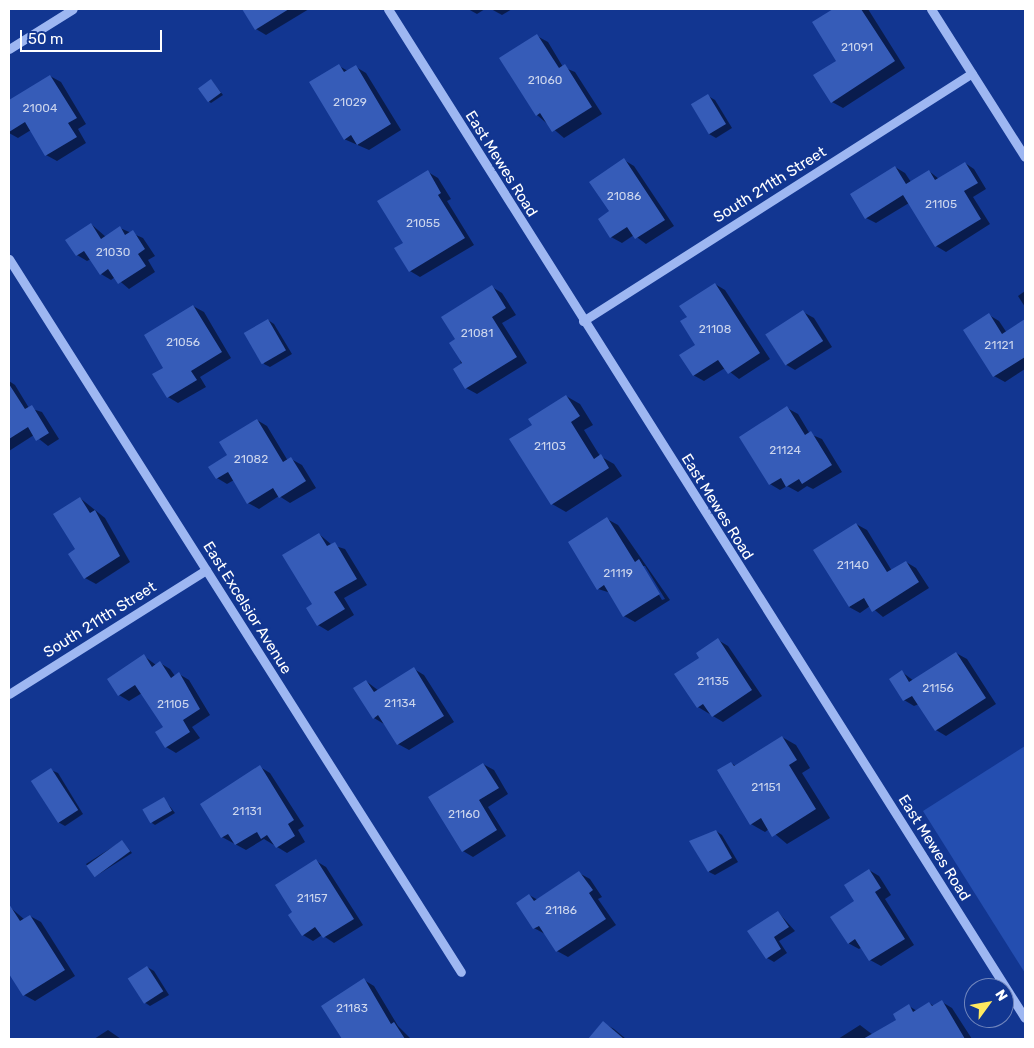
<!DOCTYPE html>
<html>
<head>
<meta charset="utf-8">
<style>
  body { margin:0 }
  #map { position:relative; width:1034px; height:1048px; overflow:hidden; background:#123691; font-family:Rubik,sans-serif }
  div>[style] { position:absolute }
  .green>* { inset:0; background:#244eb0 }
  .shadow>* { inset:0; background:#0007 }
  .building>* { inset:0; background:#365cb8; transform-origin:0 0 }
  .minor>* { height:9px; margin:-4.5px; padding:0 4.5px; transform-origin:4.5px; border-radius:4.5px; background:#9eb7f2 }
  span { translate:-50% -50%; white-space:nowrap; text-align:center; line-height:1.15; -webkit-text-stroke:4px #123691; paint-order:stroke }
  .number-label { font-size:12px; color:#cdd6ed }
  .number-label span { -webkit-text-stroke-width:0 }
  .street-label { font-size:15px; color:#fff }
  .frame { position:absolute; inset:0; border:10px solid #fff; pointer-events:none }
  .north { position:absolute; left:964px; top:978px; width:50px; height:50px; box-sizing:border-box; background:#123691; border:1px solid #7186bd; border-radius:50%; rotate:58deg; font-size:14px; font-weight:700; line-height:20px; text-align:center; color:#fff }
  .north::after { content:''; display:block; margin:auto; width:18px; height:22px; background:#ffe95f; clip-path:polygon(50% 0,100% 100%,50% 72%,0 100%) }
  .scale { position:absolute; left:20px; top:30px; width:142px; height:22px; box-sizing:border-box; border:2px solid #fff; border-top:0; padding-left:6px; font-size:15px; line-height:18px; white-space:nowrap; color:#fff; -webkit-text-stroke:4px #123691; paint-order:stroke }
</style>
</head>
<body>
<div id="map">
  <div class="green">
    <i style="clip-path:polygon(1025px 746px,1025px 973px,923px 811px)"></i>
  </div>
  <div class="shadow">
    <i style="clip-path:polygon(243px 9px,309px 9px,266px 35px,256px 29px)"></i>
    <i style="clip-path:polygon(468px 9px,485px 9px,477px 14px)"></i>
    <i style="clip-path:polygon(491px 9px,512px 9px,502px 15px)"></i>
    <i style="clip-path:polygon(835px 9px,868px 9px,905px 68px,843px 108px,832px 102px,838px 61px,814px 23px)"></i>
    <i style="clip-path:polygon(537px 36px,548px 42px,563px 67px,575px 72px,602px 114px,564px 138px,537px 115px)"></i>
    <i style="clip-path:polygon(339px 66px,348px 71px,356px 67px,366px 73px,401px 130px,369px 150px,344px 139px)"></i>
    <i style="clip-path:polygon(50px 76px,61px 82px,86px 124px,78px 129px,86px 143px,57px 161px,46px 155px,31px 130px,18px 138px,9px 133px,9px 102px)"></i>
    <i style="clip-path:polygon(212px 81px,223px 95px,211px 103px,208px 101px)"></i>
    <i style="clip-path:polygon(708px 96px,715px 100px,732px 128px,716px 138px,709px 134px)"></i>
    <i style="clip-path:polygon(624px 160px,634px 166px,674px 226px,646px 244px,634px 235px,622px 243px,611px 237px,611px 212px)"></i>
    <i style="clip-path:polygon(965px 163px,974px 169px,986px 189px,973px 197px,990px 224px,946px 252px,936px 246px,909px 203px,876px 223px,866px 218px,895px 167px,905px 173px,911px 182px,929px 171px,939px 179px)"></i>
    <i style="clip-path:polygon(428px 172px,438px 178px,451px 199px,447px 201px,474px 245px,420px 277px,410px 271px,404px 243px)"></i>
    <i style="clip-path:polygon(91px 224px,106px 237px,120px 228px,143px 238px,155px 256px,148px 260px,155px 272px,129px 289px,115px 277px,111px 280px,101px 274px,91px 259px,87px 261px,77px 255px)"></i>
    <i style="clip-path:polygon(715px 284px,725px 290px,770px 359px,739px 379px,725px 368px,704px 381px,693px 375px,697px 345px,688px 318px)"></i>
    <i style="clip-path:polygon(492px 287px,502px 293px,516px 315px,502px 323px,527px 363px,477px 394px,466px 388px,456px 340px)"></i>
    <i style="clip-path:polygon(1025px 291px,1025px 307px,1018px 296px)"></i>
    <i style="clip-path:polygon(193px 306px,204px 312px,231px 358px,200px 377px,206px 387px,178px 403px,168px 397px,165px 368px)"></i>
    <i style="clip-path:polygon(803px 312px,814px 318px,832px 347px,795px 370px,785px 364px,766px 335px)"></i>
    <i style="clip-path:polygon(989px 315px,999px 321px,1007px 333px,1025px 321px,1025px 369px,1005px 382px,994px 376px,965px 330px)"></i>
    <i style="clip-path:polygon(268px 320px,274px 324px,292px 354px,270px 367px,264px 364px)"></i>
    <i style="clip-path:polygon(9px 381px,15px 385px,29px 408px,42px 412px,59px 439px,48px 446px,34px 435px,9px 451px)"></i>
    <i style="clip-path:polygon(566px 396px,580px 404px,593px 425px,584px 430px,600px 456px,614px 464px,622px 476px,566px 512px,552px 504px,534px 425px)"></i>
    <i style="clip-path:polygon(787px 408px,798px 414px,810px 434px,822px 439px,842px 472px,813px 489px,807px 486px,798px 492px,787px 486px,780px 490px,770px 484px)"></i>
    <i style="clip-path:polygon(257px 420px,267px 426px,288px 461px,291px 459px,302px 465px,316px 488px,290px 503px,279px 496px,259px 509px,248px 503px,234px 480px,227px 484px,217px 478px,229px 456px)"></i>
    <i style="clip-path:polygon(80px 498px,105px 518px,130px 562px,96px 584px,85px 578px,77px 549px)"></i>
    <i style="clip-path:polygon(evenodd,607px 519px,618px 525px,670px 600px,635px 622px,624px 616px,611px 593px,598px 589px,607px 519px,642px 566px,645px 566px,665px 599px,662px 600px,642px 566px)"></i>
    <i style="clip-path:polygon(856px 524px,867px 530px,892px 571px,906px 562px,916px 568px,929px 588px,883px 617px,870px 606px,860px 613px,849px 607px)"></i>
    <i style="clip-path:polygon(319px 534px,332px 545px,345px 549px,367px 585px,344px 598px,354px 615px,328px 631px,318px 625px,313px 605px)"></i>
    <i style="clip-path:polygon(718px 640px,728px 646px,762px 696px,723px 722px,698px 707px,676px 674px,701px 658px)"></i>
    <i style="clip-path:polygon(956px 653px,967px 659px,996px 704px,946px 736px,936px 730px,919px 704px,914px 706px,904px 700px,890px 679px,902px 672px,914px 681px)"></i>
    <i style="clip-path:polygon(144px 656px,156px 665px,160px 663px,170px 669px,175px 676px,179px 674px,189px 680px,210px 715px,192px 727px,200px 738px,176px 753px,166px 747px,164px 727px,142px 693px,129px 701px,119px 695px)"></i>
    <i style="clip-path:polygon(414px 669px,424px 675px,454px 722px,409px 750px,398px 744px,384px 724px,374px 718px,366px 681px,379px 691px)"></i>
    <i style="clip-path:polygon(782px 737px,796px 745px,810px 768px,802px 773px,830px 818px,787px 844px,769px 829px,765px 832px,751px 824px,731px 763px,736px 766px)"></i>
    <i style="clip-path:polygon(483px 764px,494px 770px,508px 794px,488px 807px,506px 836px,473px 857px,463px 851px)"></i>
    <i style="clip-path:polygon(260px 767px,270px 773px,304px 826px,298px 830px,305px 842px,287px 853px,264px 839px,246px 850px,222px 837px)"></i>
    <i style="clip-path:polygon(51px 770px,58px 773px,83px 814px,65px 826px,58px 822px)"></i>
    <i style="clip-path:polygon(164px 799px,175px 813px,155px 825px,152px 823px)"></i>
    <i style="clip-path:polygon(716px 831px,722px 835px,738px 862px,715px 875px,709px 872px)"></i>
    <i style="clip-path:polygon(122px 841px,132px 853px,96px 876px,93px 874px,86px 864px)"></i>
    <i style="clip-path:polygon(316px 861px,326px 867px,363px 925px,334px 943px,322px 935px,313px 941px,303px 935px,294px 913px)"></i>
    <i style="clip-path:polygon(869px 870px,879px 876px,891px 895px,885px 899px,914px 945px,881px 966px,870px 960px,862px 947px,859px 949px,848px 943px,856px 902px)"></i>
    <i style="clip-path:polygon(579px 873px,590px 879px,602px 897px,598px 899px,616px 925px,568px 957px,557px 951px,545px 934px,534px 928px,529px 895px,538px 900px)"></i>
    <i style="clip-path:polygon(11px 908px,25px 920px,30px 916px,41px 922px,75px 976px,35px 1001px,24px 995px,9px 969px)"></i>
    <i style="clip-path:polygon(778px 912px,795px 931px,779px 941px,787px 953px,774px 962px,767px 958px,749px 931px)"></i>
    <i style="clip-path:polygon(147px 967px,154px 971px,169px 995px,150px 1006px,144px 1002px)"></i>
    <i style="clip-path:polygon(364px 980px,374px 986px,398px 1026px,411px 1039px,344px 1039px,323px 1006px)"></i>
    <i style="clip-path:polygon(942px 1002px,952px 1008px,972px 1039px,838px 1039px,860px 1025px,873px 1035px,897px 1020px,909px 1006px,917px 1011px,929px 1003px,934px 1006px)"></i>
    <i style="clip-path:polygon(603px 1023px,614px 1029px,626px 1039px,590px 1039px)"></i>
    <i style="clip-path:polygon(108px 1030px,121px 1039px,94px 1039px)"></i>
  </div>
  <div class="building">
    <i style="clip-path:polygon(242px 9px,289px 9px,255px 30px)"></i>
    <i style="clip-path:polygon(833px 9px,861px 9px,895px 61px,831px 103px,813px 75px,836px 61px,812px 22px)"></i>
    <i style="clip-path:polygon(537px 34px,559px 68px,565px 64px,592px 107px,552px 132px,540px 113px,536px 116px,499px 58px)"></i>
    <i style="clip-path:polygon(339px 64px,344px 72px,356px 65px,391px 124px,357px 145px,351px 135px,344px 140px,309px 82px)"></i>
    <i style="clip-path:polygon(50px 75px,77px 118px,68px 123px,77px 137px,45px 156px,25px 122px,9px 132px,9px 100px)"></i>
    <i style="left:211px;top:79px;width:17px;height:16px;rotate:54deg"></i>
    <i style="left:708px;top:94px;width:35px;height:20px;rotate:59deg"></i>
    <i style="clip-path:polygon(624px 158px,665px 220px,635px 239px,627px 227px,610px 238px,598px 219px,609px 211px,589px 182px)"></i>
    <i style="clip-path:polygon(965px 162px,978px 183px,964px 191px,981px 219px,935px 247px,903px 195px,865px 219px,850px 194px,895px 166px,906px 184px,929px 170px,935px 180px)"></i>
    <i style="clip-path:polygon(428px 170px,441px 193px,438px 195px,465px 238px,409px 272px,394px 248px,403px 243px,377px 201px)"></i>
    <i style="clip-path:polygon(91px 223px,101px 239px,120px 226px,125px 235px,133px 230px,145px 249px,138px 254px,146px 266px,118px 284px,108px 269px,100px 275px,84px 251px,76px 256px,65px 240px)"></i>
    <i style="clip-path:polygon(715px 283px,760px 353px,728px 374px,718px 360px,693px 376px,679px 355px,695px 345px,680px 321px,687px 317px,679px 306px)"></i>
    <i style="clip-path:polygon(492px 285px,506px 308px,492px 317px,517px 357px,465px 389px,453px 369px,462px 363px,449px 343px,455px 339px,441px 317px)"></i>
    <i style="clip-path:polygon(193px 305px,222px 352px,191px 371px,197px 380px,167px 398px,152px 374px,163px 368px,144px 335px)"></i>
    <i style="left:803px;top:310px;width:37px;height:45px;rotate:57deg"></i>
    <i style="clip-path:polygon(989px 313px,1002px 334px,1025px 319px,1025px 357px,993px 377px,963px 330px)"></i>
    <i style="left:268px;top:319px;width:36px;height:28px;rotate:60deg"></i>
    <i style="clip-path:polygon(9px 384px,25px 409px,32px 405px,49px 433px,36px 441px,28px 427px,9px 439px)"></i>
    <i style="clip-path:polygon(566px 395px,580px 416px,571px 422px,594px 459px,601px 454px,609px 468px,551px 505px,509px 439px,532px 425px,528px 419px)"></i>
    <i style="clip-path:polygon(787px 406px,805px 435px,811px 431px,832px 465px,802px 484px,799px 479px,786px 487px,781px 478px,769px 485px,739px 437px)"></i>
    <i style="clip-path:polygon(257px 419px,283px 462px,291px 457px,306px 481px,279px 498px,273px 488px,247px 504px,228px 472px,216px 479px,208px 467px,227px 455px,219px 442px)"></i>
    <i style="clip-path:polygon(80px 497px,90px 513px,95px 510px,120px 556px,84px 579px,68px 554px,75px 549px,53px 514px)"></i>
    <i style="clip-path:polygon(607px 517px,635px 562px,639px 559px,660px 594px,623px 617px,604px 585px,597px 590px,568px 542px)"></i>
    <i style="clip-path:polygon(856px 523px,887px 572px,906px 561px,919px 582px,872px 612px,864px 598px,849px 607px,813px 550px)"></i>
    <i style="clip-path:polygon(319px 533px,327px 546px,335px 542px,357px 579px,334px 592px,345px 609px,317px 626px,306px 608px,312px 604px,282px 555px)"></i>
    <i style="clip-path:polygon(718px 638px,752px 690px,712px 717px,703px 704px,697px 708px,674px 674px,699px 658px,696px 653px)"></i>
    <i style="clip-path:polygon(956px 652px,986px 698px,935px 731px,912px 696px,903px 701px,889px 679px,902px 670px,909px 682px)"></i>
    <i style="clip-path:polygon(144px 654px,152px 667px,160px 661px,171px 678px,179px 672px,200px 709px,183px 720px,190px 732px,165px 748px,155px 732px,163px 727px,135px 685px,118px 696px,107px 679px)"></i>
    <i style="clip-path:polygon(414px 667px,444px 716px,397px 745px,378px 715px,373px 719px,353px 688px,366px 680px,374px 692px)"></i>
    <i style="clip-path:polygon(782px 736px,797px 760px,789px 765px,816px 809px,772px 837px,761px 818px,750px 825px,717px 770px,731px 762px,734px 766px)"></i>
    <i style="clip-path:polygon(483px 763px,499px 788px,479px 800px,497px 830px,462px 852px,428px 797px)"></i>
    <i style="clip-path:polygon(260px 765px,294px 820px,288px 824px,295px 836px,276px 848px,267px 835px,261px 839px,257px 832px,235px 845px,228px 834px,221px 838px,200px 804px)"></i>
    <i style="left:51px;top:768px;width:50px;height:24px;rotate:57deg"></i>
    <i style="left:164px;top:797px;width:16px;height:25px;rotate:60deg"></i>
    <i style="clip-path:polygon(716px 830px,732px 858px,708px 872px,689px 841px)"></i>
    <i style="left:122px;top:840px;width:14px;height:44px;rotate:54deg"></i>
    <i style="clip-path:polygon(316px 859px,354px 919px,323px 938px,315px 927px,302px 936px,288px 915px,292px 912px,275px 885px)"></i>
    <i style="clip-path:polygon(869px 869px,881px 888px,875px 892px,905px 939px,869px 961px,855px 939px,848px 944px,830px 917px,854px 901px,844px 885px)"></i>
    <i style="clip-path:polygon(579px 871px,593px 890px,589px 893px,606px 919px,556px 952px,539px 926px,533px 929px,516px 903px,529px 894px,534px 901px)"></i>
    <i style="clip-path:polygon(9px 904px,20px 921px,30px 915px,65px 970px,23px 996px,9px 974px)"></i>
    <i style="clip-path:polygon(778px 911px,789px 927px,774px 937px,781px 949px,766px 959px,747px 931px)"></i>
    <i style="left:147px;top:966px;width:30px;height:23px;rotate:57deg"></i>
    <i style="clip-path:polygon(364px 978px,391px 1024px,394px 1022px,405px 1039px,342px 1039px,321px 1006px)"></i>
    <i style="clip-path:polygon(942px 1000px,965px 1039px,863px 1039px,896px 1020px,893px 1014px,909px 1004px,913px 1012px,929px 1002px,932px 1006px)"></i>
    <i style="clip-path:polygon(603px 1021px,624px 1039px,588px 1039px)"></i>
  </div>
  <div class="minor">
    <i style="left:388px;top:9px;width:1193px;rotate:57.74deg"></i>
    <i style="left:931px;top:9px;width:175px;rotate:57.6deg"></i>
    <i style="left:9px;top:49px;width:75px;rotate:-32deg"></i>
    <i style="left:9px;top:259px;width:844px;rotate:57.63deg"></i>
    <i style="left:583px;top:321px;width:461px;rotate:-32.5deg"></i>
    <i style="left:9px;top:694px;width:233px;rotate:-32.2deg"></i>
  </div>
  <div class="number-label">
    <span style="left:857px;top:48px">21091</span>
    <span style="left:545px;top:81px">21060</span>
    <span style="left:350px;top:103px">21029</span>
    <span style="left:40px;top:109px">21004</span>
    <span style="left:624px;top:197px">21086</span>
    <span style="left:941px;top:205px">21105</span>
    <span style="left:423px;top:224px">21055</span>
    <span style="left:113px;top:253px">21030</span>
    <span style="left:715px;top:330px">21108</span>
    <span style="left:477px;top:334px">21081</span>
    <span style="left:183px;top:343px">21056</span>
    <span style="left:999px;top:346px">21121</span>
    <span style="left:550px;top:447px">21103</span>
    <span style="left:785px;top:451px">21124</span>
    <span style="left:251px;top:460px">21082</span>
    <span style="left:853px;top:566px">21140</span>
    <span style="left:618px;top:574px">21119</span>
    <span style="left:713px;top:682px">21135</span>
    <span style="left:938px;top:689px">21156</span>
    <span style="left:400px;top:704px">21134</span>
    <span style="left:173px;top:705px">21105</span>
    <span style="left:766px;top:788px">21151</span>
    <span style="left:247px;top:812px">21131</span>
    <span style="left:464px;top:815px">21160</span>
    <span style="left:312px;top:899px">21157</span>
    <span style="left:561px;top:911px">21186</span>
    <span style="left:352px;top:1009px">21183</span>
  </div>
  <div class="street-label">
    <span style="left:501px;top:164px;rotate:58deg">East Mewes Road</span>
    <span style="left:770px;top:185px;rotate:-32deg">South 211th Street</span>
    <span style="left:717px;top:507px;rotate:58deg">East Mewes Road</span>
    <span style="left:247px;top:608px;rotate:58deg">East Excelsior Avenue</span>
    <span style="left:100px;top:620px;rotate:-32deg">South 211th Street</span>
    <span style="left:934px;top:848px;rotate:58deg">East Mewes Road</span>
  </div>
  <div class="frame"></div>
  <div class="north">N</div>
  <div class="scale">50 m</div>
</div>
</body>
</html>
